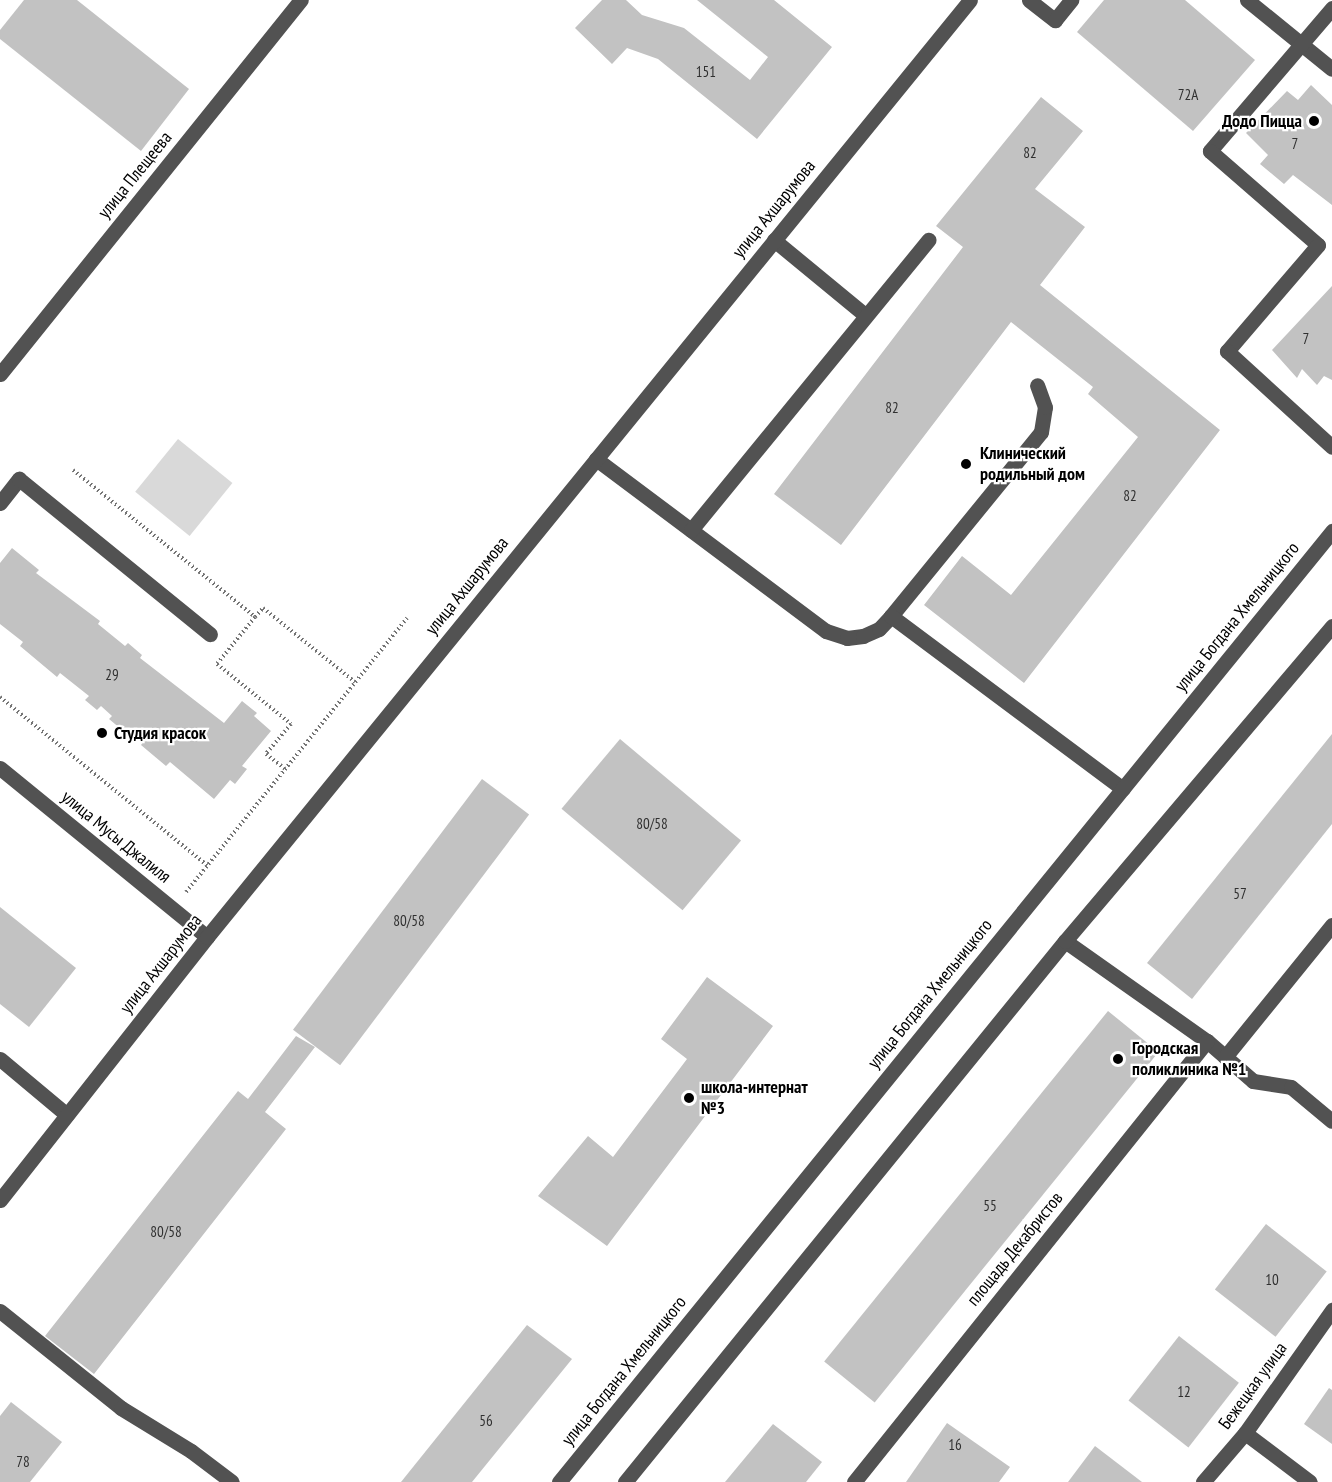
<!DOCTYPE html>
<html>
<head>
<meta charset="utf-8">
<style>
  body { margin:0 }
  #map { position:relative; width:1332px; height:1482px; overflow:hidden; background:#fff; font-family:"PT Sans Narrow",sans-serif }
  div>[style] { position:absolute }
  .green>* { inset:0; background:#d9d9d9; transform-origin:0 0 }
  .building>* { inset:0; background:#c2c2c2; transform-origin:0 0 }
  .path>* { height:4px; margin-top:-2px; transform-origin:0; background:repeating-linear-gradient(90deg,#747474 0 1.5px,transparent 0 4.5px) }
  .minor>* { height:15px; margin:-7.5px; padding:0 7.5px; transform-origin:7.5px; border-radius:7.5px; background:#525252 }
  .dots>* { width:16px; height:16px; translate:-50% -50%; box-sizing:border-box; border:3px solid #fff; border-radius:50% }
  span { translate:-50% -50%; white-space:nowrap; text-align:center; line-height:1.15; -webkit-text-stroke:4.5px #fff; paint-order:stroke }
  .number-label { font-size:15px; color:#303030 }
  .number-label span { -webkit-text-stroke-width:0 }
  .poi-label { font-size:18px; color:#000; font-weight:700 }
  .right { translate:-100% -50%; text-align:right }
  .left { translate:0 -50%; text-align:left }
  .street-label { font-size:18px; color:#000 }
</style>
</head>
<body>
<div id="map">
  <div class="green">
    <i style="left:178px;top:439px;width:70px;height:68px;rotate:39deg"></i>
  </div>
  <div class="building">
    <i style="clip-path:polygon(24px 0,77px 0,189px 89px,141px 151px,0 39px,0 30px)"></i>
    <i style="clip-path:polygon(602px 0,626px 0,642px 15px,684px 28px,750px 80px,768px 57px,697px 0,774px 0,832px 47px,757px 139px,658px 59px,627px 48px,612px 64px,575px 28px)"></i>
    <i style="clip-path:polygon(1104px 0,1185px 0,1255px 60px,1193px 131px,1077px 32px)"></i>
    <i style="clip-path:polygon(1311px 85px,1332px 105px,1332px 205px,1293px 175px,1284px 184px,1260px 164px,1268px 155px,1246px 133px,1287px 91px,1298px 100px)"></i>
    <i style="clip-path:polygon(1041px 97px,1083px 131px,1035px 189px,1085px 227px,1040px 285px,1220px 430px,1024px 683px,924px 605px,962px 556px,1011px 595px,1138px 437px,1088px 394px,1093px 387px,1011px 322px,841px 545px,774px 494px,963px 247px,936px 226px)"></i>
    <i style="clip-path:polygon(1332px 286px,1332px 380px,1324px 376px,1317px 385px,1302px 369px,1297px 378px,1272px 350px)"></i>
    <i style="clip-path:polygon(12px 548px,39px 570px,36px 573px,100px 621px,98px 624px,125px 646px,128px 643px,142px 655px,140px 658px,224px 723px,242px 701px,257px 713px,254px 716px,271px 731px,242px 766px,247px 769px,235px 784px,230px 780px,214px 799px,170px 762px,166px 766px,141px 745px,144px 741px,130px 730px,127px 734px,109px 719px,112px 716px,101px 706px,97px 710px,85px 700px,89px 696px,60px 673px,57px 677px,20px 646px,23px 642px,0 624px,0 563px)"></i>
    <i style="clip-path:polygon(1332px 734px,1332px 824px,1192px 999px,1147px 963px)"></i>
    <i style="left:620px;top:739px;width:158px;height:91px;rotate:40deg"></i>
    <i style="left:482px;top:779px;width:59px;height:314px;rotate:37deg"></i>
    <i style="clip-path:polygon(0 907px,76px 968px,29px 1027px,0 1004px)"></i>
    <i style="clip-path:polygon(707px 977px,773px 1026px,607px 1246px,538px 1196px,588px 1136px,613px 1157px,687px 1059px,661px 1039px)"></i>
    <i style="left:1108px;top:1011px;width:65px;height:451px;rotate:39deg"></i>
    <i style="clip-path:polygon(296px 1036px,315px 1047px,265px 1112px,286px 1129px,94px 1374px,45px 1336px,238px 1091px,248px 1099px)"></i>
    <i style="left:1266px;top:1224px;width:77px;height:83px;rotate:38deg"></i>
    <i style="clip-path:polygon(527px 1325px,572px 1359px,472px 1482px,401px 1482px)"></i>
    <i style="left:1179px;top:1336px;width:76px;height:82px;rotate:38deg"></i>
    <i style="clip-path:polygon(1329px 1388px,1332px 1390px,1332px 1444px,1304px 1424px)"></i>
    <i style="clip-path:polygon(11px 1402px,62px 1442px,30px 1482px,0 1482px,0 1416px)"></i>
    <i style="clip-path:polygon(947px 1423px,1010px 1467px,999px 1482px,906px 1482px)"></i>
    <i style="clip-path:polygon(773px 1424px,822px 1462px,806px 1482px,725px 1482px)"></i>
    <i style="clip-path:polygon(1095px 1446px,1142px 1482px,1068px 1482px)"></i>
  </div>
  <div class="path">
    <i style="left:73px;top:470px;width:234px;rotate:38.9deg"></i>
    <i style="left:255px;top:617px;width:12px;rotate:-48deg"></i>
    <i style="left:263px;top:608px;width:118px;rotate:38.8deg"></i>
    <i style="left:255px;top:617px;width:60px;rotate:129deg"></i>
    <i style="left:217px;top:664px;width:95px;rotate:39deg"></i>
    <i style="left:291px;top:724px;width:39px;rotate:130deg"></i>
    <i style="left:266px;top:754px;width:24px;rotate:38deg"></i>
    <i style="left:0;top:697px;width:267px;rotate:39.1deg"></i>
    <i style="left:186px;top:892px;width:352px;rotate:-51.1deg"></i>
  </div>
  <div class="minor">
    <i style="left:1029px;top:0;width:33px;rotate:38deg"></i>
    <i style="left:1055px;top:20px;width:26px;rotate:-51deg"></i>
    <i style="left:1247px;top:0;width:109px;rotate:39.1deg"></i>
    <i style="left:1332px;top:8px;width:188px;rotate:130.5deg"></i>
    <i style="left:1210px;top:151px;width:143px;rotate:41deg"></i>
    <i style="left:1318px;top:245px;width:140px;rotate:130.6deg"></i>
    <i style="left:1227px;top:351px;width:142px;rotate:42.4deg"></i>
    <i style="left:774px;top:240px;width:118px;rotate:39.5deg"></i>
    <i style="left:0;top:374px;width:480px;rotate:-51.2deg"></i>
    <i style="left:596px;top:459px;width:287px;rotate:36.8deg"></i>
    <i style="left:826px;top:631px;width:22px;rotate:18deg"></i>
    <i style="left:847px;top:638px;width:16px;rotate:-7deg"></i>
    <i style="left:863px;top:636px;width:17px;rotate:-24deg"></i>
    <i style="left:879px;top:629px;width:18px;rotate:-47deg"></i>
    <i style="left:891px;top:616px;width:237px;rotate:-50.8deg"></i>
    <i style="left:1041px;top:432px;width:25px;rotate:-81deg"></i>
    <i style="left:1045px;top:407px;width:23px;rotate:-110deg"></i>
    <i style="left:0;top:503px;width:31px;rotate:-52deg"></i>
    <i style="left:19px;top:479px;width:246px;rotate:39.1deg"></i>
    <i style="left:691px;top:530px;width:375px;rotate:-50.7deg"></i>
    <i style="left:891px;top:616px;width:289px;rotate:36.7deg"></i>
    <i style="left:0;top:768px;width:267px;rotate:39.2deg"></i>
    <i style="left:1065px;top:941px;width:174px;rotate:35.2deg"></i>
    <i style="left:1207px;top:1041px;width:61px;rotate:41deg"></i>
    <i style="left:1253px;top:1081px;width:38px;rotate:9deg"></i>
    <i style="left:1291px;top:1087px;width:53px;rotate:39.7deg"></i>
    <i style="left:1225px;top:1057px;width:170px;rotate:-51deg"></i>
    <i style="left:0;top:1059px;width:87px;rotate:39.9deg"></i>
    <i style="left:0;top:1200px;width:335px;rotate:-51.8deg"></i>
    <i style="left:207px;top:937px;width:1208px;rotate:-50.84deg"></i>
    <i style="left:0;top:1311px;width:155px;rotate:38.7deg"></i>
    <i style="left:121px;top:1408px;width:82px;rotate:31.6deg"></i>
    <i style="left:191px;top:1451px;width:51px;rotate:37.1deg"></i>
    <i style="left:1245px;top:1433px;width:81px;rotate:37deg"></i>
    <i style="left:559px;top:1482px;width:1226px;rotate:-50.89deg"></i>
    <i style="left:625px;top:1482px;width:697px;rotate:-50.88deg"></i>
    <i style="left:1065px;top:941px;width:413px;rotate:-49.7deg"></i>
    <i style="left:854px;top:1482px;width:565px;rotate:-51.32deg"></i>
    <i style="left:1203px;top:1482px;width:65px;rotate:-49.4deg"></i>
    <i style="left:1245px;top:1433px;width:151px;rotate:-54.7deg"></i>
  </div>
  <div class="dots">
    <i style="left:1314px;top:121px;background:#000"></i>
    <i style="left:966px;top:464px;background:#000"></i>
    <i style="left:102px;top:733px;background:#000"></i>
    <i style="left:1118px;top:1059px;background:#000"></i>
    <i style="left:689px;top:1098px;background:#000"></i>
  </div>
  <div class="number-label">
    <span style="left:706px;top:72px">151</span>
    <span style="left:1188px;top:95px">72А</span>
    <span style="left:1295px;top:144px">7</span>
    <span style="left:1030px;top:153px">82</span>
    <span style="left:1306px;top:339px">7</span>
    <span style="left:892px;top:408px">82</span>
    <span style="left:1130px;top:496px">82</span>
    <span style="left:112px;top:675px">29</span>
    <span style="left:652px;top:824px">80/58</span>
    <span style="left:1240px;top:894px">57</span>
    <span style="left:409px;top:921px">80/58</span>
    <span style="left:990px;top:1206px">55</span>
    <span style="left:166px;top:1232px">80/58</span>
    <span style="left:1272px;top:1280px">10</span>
    <span style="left:1184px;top:1392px">12</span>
    <span style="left:486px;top:1421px">56</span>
    <span style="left:955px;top:1445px">16</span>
    <span style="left:23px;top:1462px">78</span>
  </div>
  <div class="poi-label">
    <span class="right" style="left:1302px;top:121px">Додо Пицца</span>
    <span class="left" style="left:980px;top:464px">Клинический<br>родильный дом</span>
    <span class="left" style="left:114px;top:733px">Студия красок</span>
    <span class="left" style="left:1132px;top:1059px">Городская<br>поликлиника №1</span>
    <span class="left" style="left:701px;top:1098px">школа-интернат<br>№3</span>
  </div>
  <div class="street-label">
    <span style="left:135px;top:175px;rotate:-51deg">улица Плещеева</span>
    <span style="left:774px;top:209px;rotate:-51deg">улица Ахшарумова</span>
    <span style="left:467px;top:586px;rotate:-51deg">улица Ахшарумова</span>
    <span style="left:1237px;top:617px;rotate:-51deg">улица Богдана Хмельницкого</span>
    <span style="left:116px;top:837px;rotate:39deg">улица Мусы Джалиля</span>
    <span style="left:161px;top:964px;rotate:-52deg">улица Ахшарумова</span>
    <span style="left:930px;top:994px;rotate:-51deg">улица Богдана Хмельницкого</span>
    <span style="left:1015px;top:1249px;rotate:-51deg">площадь Декабристов</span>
    <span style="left:624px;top:1371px;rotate:-51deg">улица Богдана Хмельницкого</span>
    <span style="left:1253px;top:1386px;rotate:-54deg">Бежецкая улица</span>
  </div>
</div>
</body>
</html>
